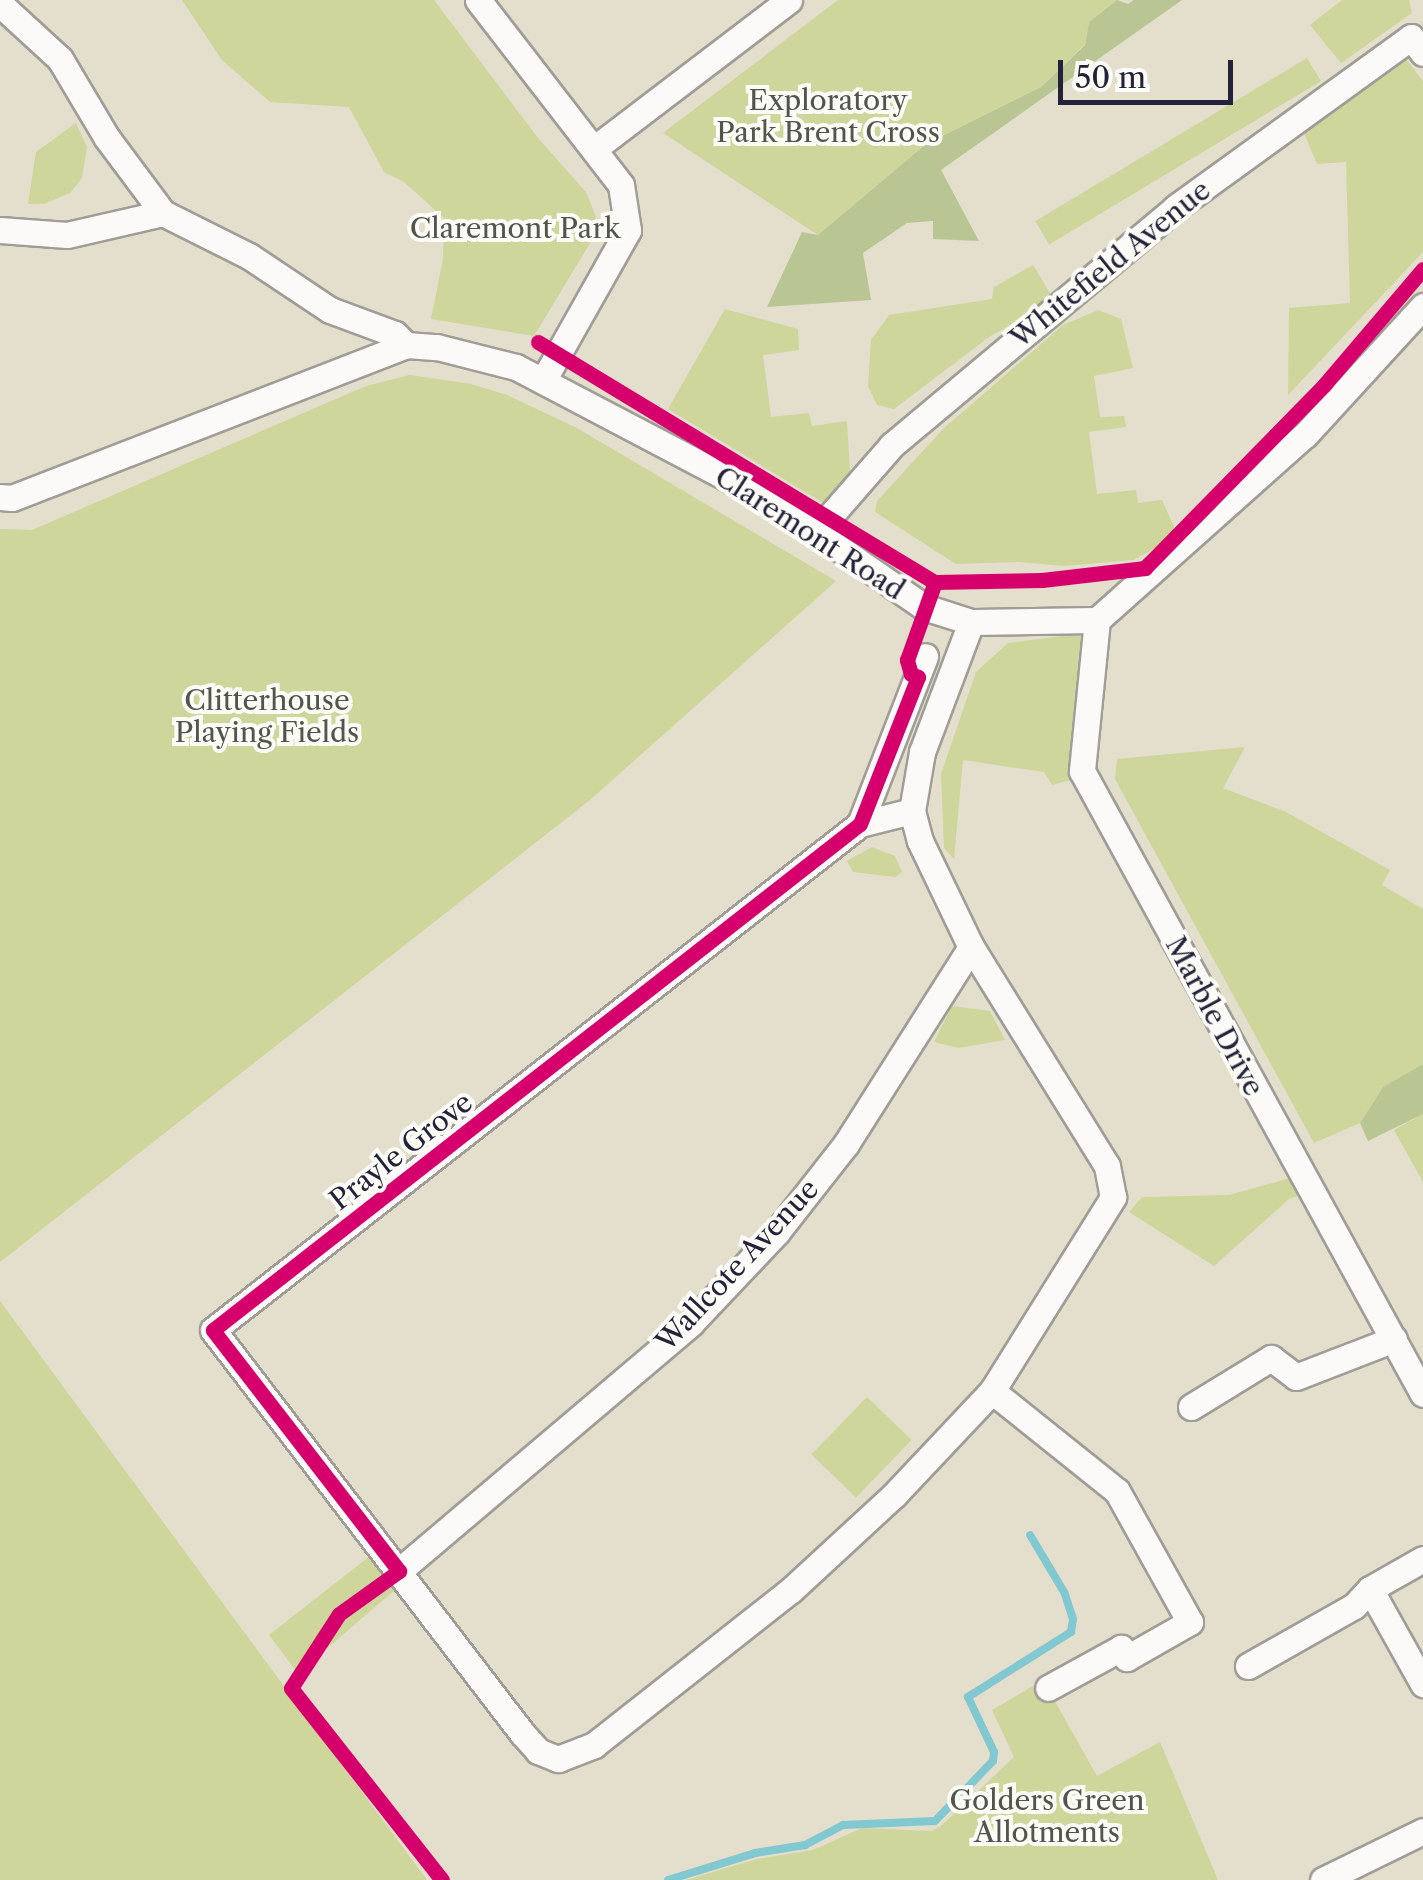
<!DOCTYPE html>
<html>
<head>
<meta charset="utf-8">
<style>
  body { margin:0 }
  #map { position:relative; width:1423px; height:1880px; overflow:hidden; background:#e4decd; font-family:"Libre Caslon Text",serif }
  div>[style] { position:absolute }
  .green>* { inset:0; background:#ced69c; transform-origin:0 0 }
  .forest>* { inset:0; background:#b9c694 }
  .stream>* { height:8px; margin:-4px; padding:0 4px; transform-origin:4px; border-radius:4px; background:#81c8d1 }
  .roads { filter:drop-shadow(2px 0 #a09d96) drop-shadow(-2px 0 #a09d96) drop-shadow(0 2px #a09d96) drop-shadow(0 -2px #a09d96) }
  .minor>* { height:25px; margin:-12.5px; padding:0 12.5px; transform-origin:12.5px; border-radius:12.5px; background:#fbfaf8 }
  .cycleway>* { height:15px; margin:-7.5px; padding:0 7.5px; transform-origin:7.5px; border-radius:7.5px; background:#d6006c }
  span { translate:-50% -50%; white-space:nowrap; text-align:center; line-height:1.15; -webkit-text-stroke:8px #fdfcf7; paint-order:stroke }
  .park-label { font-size:28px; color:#50564c }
  .street-label { font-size:28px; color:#22223b }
  .scale { position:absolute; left:1058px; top:60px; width:175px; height:45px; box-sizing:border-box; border:5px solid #22223b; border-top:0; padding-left:12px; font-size:30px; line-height:35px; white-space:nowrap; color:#22223b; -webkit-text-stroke:8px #fdfcf7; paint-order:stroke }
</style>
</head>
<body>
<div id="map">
  <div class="green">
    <i style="clip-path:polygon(182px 0,434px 0,538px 138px,586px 192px,595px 214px,598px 230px,534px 336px,431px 319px,443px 259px,444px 218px,404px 182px,384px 172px,349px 107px,270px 102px,222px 60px)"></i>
    <i style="clip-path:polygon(838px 0,1117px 0,1089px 22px,1085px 44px,1041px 87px,926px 144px,818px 235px,663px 133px)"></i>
    <i style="clip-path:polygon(1342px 0,1409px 0,1412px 13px,1341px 63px,1310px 25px)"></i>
    <i style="left:1307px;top:58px;width:27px;height:317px;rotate:59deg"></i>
    <i style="clip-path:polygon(1406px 59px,1423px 81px,1423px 252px,1288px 395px,1289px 308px,1350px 303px,1346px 162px,1317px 164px,1304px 133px)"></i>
    <i style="clip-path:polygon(76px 123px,87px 147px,82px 178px,70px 193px,44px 204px,28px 204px,36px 152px)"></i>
    <i style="clip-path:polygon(1033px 265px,1054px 300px,989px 337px,894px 409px,877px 405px,868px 386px,871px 340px,889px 315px,992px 299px,994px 287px)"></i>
    <i style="clip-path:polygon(725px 309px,798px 329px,799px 350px,763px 355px,771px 417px,809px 413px,812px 426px,847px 421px,850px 471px,843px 489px,825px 504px,668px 409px)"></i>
    <i style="clip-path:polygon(1098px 310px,1121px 319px,1133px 368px,1094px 376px,1100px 417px,1124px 416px,1126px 427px,1089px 432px,1097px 494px,1136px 490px,1138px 503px,1162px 500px,1178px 536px,1133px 560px,1064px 566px,1018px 562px,956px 564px,875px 512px,877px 501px,943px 429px,1063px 325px)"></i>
    <i style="clip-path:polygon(410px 375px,471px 384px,507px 395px,577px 428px,836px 581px,590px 800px,0 1262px,0 529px,32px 530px,366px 386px)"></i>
    <i style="clip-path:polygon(1062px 636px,1086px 636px,1074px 779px,1052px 785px,1044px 772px,963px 760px,954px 859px,944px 848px,941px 774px,976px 672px,1008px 643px)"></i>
    <i style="clip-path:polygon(1245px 747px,1223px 788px,1286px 812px,1390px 870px,1382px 885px,1423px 909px,1423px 1064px,1383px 1087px,1360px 1123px,1314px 1143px,1115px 779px,1117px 759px)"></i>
    <i style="clip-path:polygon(872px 847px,895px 856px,902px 872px,895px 877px,853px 872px,847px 861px)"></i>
    <i style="clip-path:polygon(952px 1006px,990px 1011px,1005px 1040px,958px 1048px,934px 1042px)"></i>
    <i style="clip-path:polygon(1423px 1114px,1423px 1182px,1394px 1130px)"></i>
    <i style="clip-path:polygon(1294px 1177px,1304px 1194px,1289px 1199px,1214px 1266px,1129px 1212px,1142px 1197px,1229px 1195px)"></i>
    <i style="clip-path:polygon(0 1301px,427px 1880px,0 1880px)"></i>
    <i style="left:867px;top:1397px;width:62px;height:80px;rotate:44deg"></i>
    <i style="clip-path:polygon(370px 1556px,396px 1589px,319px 1655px,302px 1679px,269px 1635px)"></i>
    <i style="clip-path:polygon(1043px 1680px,1097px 1776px,1160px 1742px,1218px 1880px,686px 1880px,757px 1859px,813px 1850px,862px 1828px,931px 1831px,940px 1827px,1014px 1757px,992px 1710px)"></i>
  </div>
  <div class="forest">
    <i style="clip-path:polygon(1117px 0,1128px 4px,1134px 0,1182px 0,941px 170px,979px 241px,933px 239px,933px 221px,907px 223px,863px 253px,871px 300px,767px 307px,802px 232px,818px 235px,926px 144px,1041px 87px,1085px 45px,1089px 22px)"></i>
    <i style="clip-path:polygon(1423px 1064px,1423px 1114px,1368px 1141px,1360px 1123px,1383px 1087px)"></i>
  </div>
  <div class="stream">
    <i style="left:668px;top:1880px;width:91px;rotate:-17.2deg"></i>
    <i style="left:755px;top:1853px;width:51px;rotate:-9.1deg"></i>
    <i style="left:805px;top:1845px;width:43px;rotate:-27.8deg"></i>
    <i style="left:843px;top:1825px;width:92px;rotate:-2.5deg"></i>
    <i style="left:935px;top:1821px;width:83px;rotate:-46deg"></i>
    <i style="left:993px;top:1761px;width:9px;rotate:-84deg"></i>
    <i style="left:994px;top:1752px;width:61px;rotate:-115.3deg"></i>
    <i style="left:968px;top:1697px;width:122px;rotate:-32.3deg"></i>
    <i style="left:1071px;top:1632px;width:13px;rotate:-81deg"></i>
    <i style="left:1073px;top:1619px;width:28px;rotate:-108deg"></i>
    <i style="left:1064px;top:1592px;width:66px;rotate:-120.8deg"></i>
  </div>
  <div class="roads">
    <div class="minor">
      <i style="left:478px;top:0;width:234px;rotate:52.3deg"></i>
      <i style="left:621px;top:185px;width:46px;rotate:81.2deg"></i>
      <i style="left:628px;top:230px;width:173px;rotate:119.4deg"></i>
      <i style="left:0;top:4px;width:81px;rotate:42.5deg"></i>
      <i style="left:60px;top:59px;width:92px;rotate:59.3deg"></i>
      <i style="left:107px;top:138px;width:94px;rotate:53.3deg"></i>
      <i style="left:595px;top:148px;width:244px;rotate:-37.3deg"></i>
      <i style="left:0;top:230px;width:67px;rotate:4.3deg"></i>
      <i style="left:67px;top:235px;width:98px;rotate:-12.9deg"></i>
      <i style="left:163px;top:213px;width:96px;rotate:26.6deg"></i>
      <i style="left:249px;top:256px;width:97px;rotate:33.7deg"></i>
      <i style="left:330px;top:310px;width:69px;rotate:20.3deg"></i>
      <i style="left:395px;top:334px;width:16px;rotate:45deg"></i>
      <i style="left:0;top:497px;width:12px;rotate:5deg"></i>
      <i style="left:12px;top:498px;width:423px;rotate:-21.2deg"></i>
      <i style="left:406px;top:345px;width:31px;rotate:4deg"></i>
      <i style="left:437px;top:347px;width:81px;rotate:14.2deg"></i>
      <i style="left:516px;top:367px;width:288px;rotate:27.7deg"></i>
      <i style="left:771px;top:501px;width:186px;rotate:34.7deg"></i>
      <i style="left:924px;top:607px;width:49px;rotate:17.7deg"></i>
      <i style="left:971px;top:622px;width:126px;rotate:-0.9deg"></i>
      <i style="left:1097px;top:620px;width:278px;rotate:-41.7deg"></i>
      <i style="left:1305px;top:435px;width:175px;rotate:-47.5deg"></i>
      <i style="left:817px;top:531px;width:114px;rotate:-48.9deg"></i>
      <i style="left:892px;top:445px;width:369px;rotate:-39.9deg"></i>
      <i style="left:1175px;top:208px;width:291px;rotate:-35.9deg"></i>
      <i style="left:1411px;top:37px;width:20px;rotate:53deg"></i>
      <i style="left:1097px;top:620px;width:152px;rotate:95.7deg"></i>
      <i style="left:1082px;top:771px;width:710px;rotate:61.31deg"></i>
      <i style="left:912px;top:811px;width:54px;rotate:166deg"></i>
      <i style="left:860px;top:824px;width:821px;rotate:141.97deg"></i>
      <i style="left:213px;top:1330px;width:508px;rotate:52.52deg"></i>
      <i style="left:522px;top:1733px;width:24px;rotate:48deg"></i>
      <i style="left:538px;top:1751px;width:22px;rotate:22deg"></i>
      <i style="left:558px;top:1759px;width:39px;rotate:-21deg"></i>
      <i style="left:594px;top:1745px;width:251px;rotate:-38.2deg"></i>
      <i style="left:791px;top:1590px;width:140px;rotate:-42.7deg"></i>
      <i style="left:894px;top:1495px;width:143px;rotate:-46.7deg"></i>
      <i style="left:992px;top:1391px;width:229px;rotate:-58deg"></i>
      <i style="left:1113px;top:1197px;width:32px;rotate:-101deg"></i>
      <i style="left:1107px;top:1166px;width:258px;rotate:-121.8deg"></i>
      <i style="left:971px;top:947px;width:118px;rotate:-115.7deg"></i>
      <i style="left:920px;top:841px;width:31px;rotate:-105deg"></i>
      <i style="left:912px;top:811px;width:60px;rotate:-80.4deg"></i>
      <i style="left:922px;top:752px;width:139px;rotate:-69.3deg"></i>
      <i style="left:860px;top:824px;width:180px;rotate:-68.8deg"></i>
      <i style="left:992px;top:1391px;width:160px;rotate:38.7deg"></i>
      <i style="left:1117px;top:1491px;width:150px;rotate:60.9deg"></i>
      <i style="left:1190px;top:1622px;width:73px;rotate:150.3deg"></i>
      <i style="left:1127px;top:1658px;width:12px;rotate:-121deg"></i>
      <i style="left:1121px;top:1648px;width:83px;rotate:151.3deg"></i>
      <i style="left:1191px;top:1407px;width:94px;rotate:-31.5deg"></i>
      <i style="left:1271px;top:1358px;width:31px;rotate:37deg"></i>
      <i style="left:1296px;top:1377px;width:105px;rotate:-21.2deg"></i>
      <i style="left:1423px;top:1559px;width:61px;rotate:150.5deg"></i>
      <i style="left:1370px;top:1589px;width:109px;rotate:60.8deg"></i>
      <i style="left:399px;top:1571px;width:383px;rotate:-40.3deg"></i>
      <i style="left:691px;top:1323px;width:125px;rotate:-46.6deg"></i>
      <i style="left:777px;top:1232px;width:112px;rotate:-51.9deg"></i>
      <i style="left:846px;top:1144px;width:233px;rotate:-57.6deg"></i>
      <i style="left:1248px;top:1666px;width:122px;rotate:-29.5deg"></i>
      <i style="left:1354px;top:1606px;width:23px;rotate:-47deg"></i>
      <i style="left:1323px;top:1880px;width:111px;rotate:-26.1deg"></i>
    </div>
  </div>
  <div class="cycleway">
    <i style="left:538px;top:342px;width:464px;rotate:31.2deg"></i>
    <i style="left:935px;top:582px;width:107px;rotate:-1.1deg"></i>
    <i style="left:1042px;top:580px;width:104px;rotate:-6.6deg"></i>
    <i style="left:1145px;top:568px;width:257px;rotate:-45.6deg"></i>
    <i style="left:1325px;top:384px;width:151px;rotate:-49.6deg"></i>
    <i style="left:442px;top:1880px;width:244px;rotate:-128.2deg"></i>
    <i style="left:291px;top:1688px;width:88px;rotate:-57deg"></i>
    <i style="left:339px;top:1614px;width:74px;rotate:-35.6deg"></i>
    <i style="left:399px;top:1571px;width:304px;rotate:-127.7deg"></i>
    <i style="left:213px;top:1330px;width:821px;rotate:-38.03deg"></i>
    <i style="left:860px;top:824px;width:158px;rotate:-68.5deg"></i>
    <i style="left:918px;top:677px;width:8px;rotate:-157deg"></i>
    <i style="left:911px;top:674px;width:15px;rotate:-106deg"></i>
    <i style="left:907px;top:660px;width:83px;rotate:-70.3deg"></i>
  </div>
  <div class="park-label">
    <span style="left:828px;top:116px">Exploratory<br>Park Brent Cross</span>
    <span style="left:515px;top:228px">Claremont Park</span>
    <span style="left:267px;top:716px">Clitterhouse<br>Playing Fields</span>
    <span style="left:1047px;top:1816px">Golders Green<br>Allotments</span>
  </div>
  <div class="street-label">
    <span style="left:1110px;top:264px;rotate:-39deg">Whitefield Avenue</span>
    <span style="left:810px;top:533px;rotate:33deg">Claremont Road</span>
    <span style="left:1215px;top:1016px;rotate:62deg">Marble Drive</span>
    <span style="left:401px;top:1151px;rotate:-38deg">Prayle Grove</span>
    <span style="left:737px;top:1265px;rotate:-47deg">Wallcote Avenue</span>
  </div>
  <div class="scale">50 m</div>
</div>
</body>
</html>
